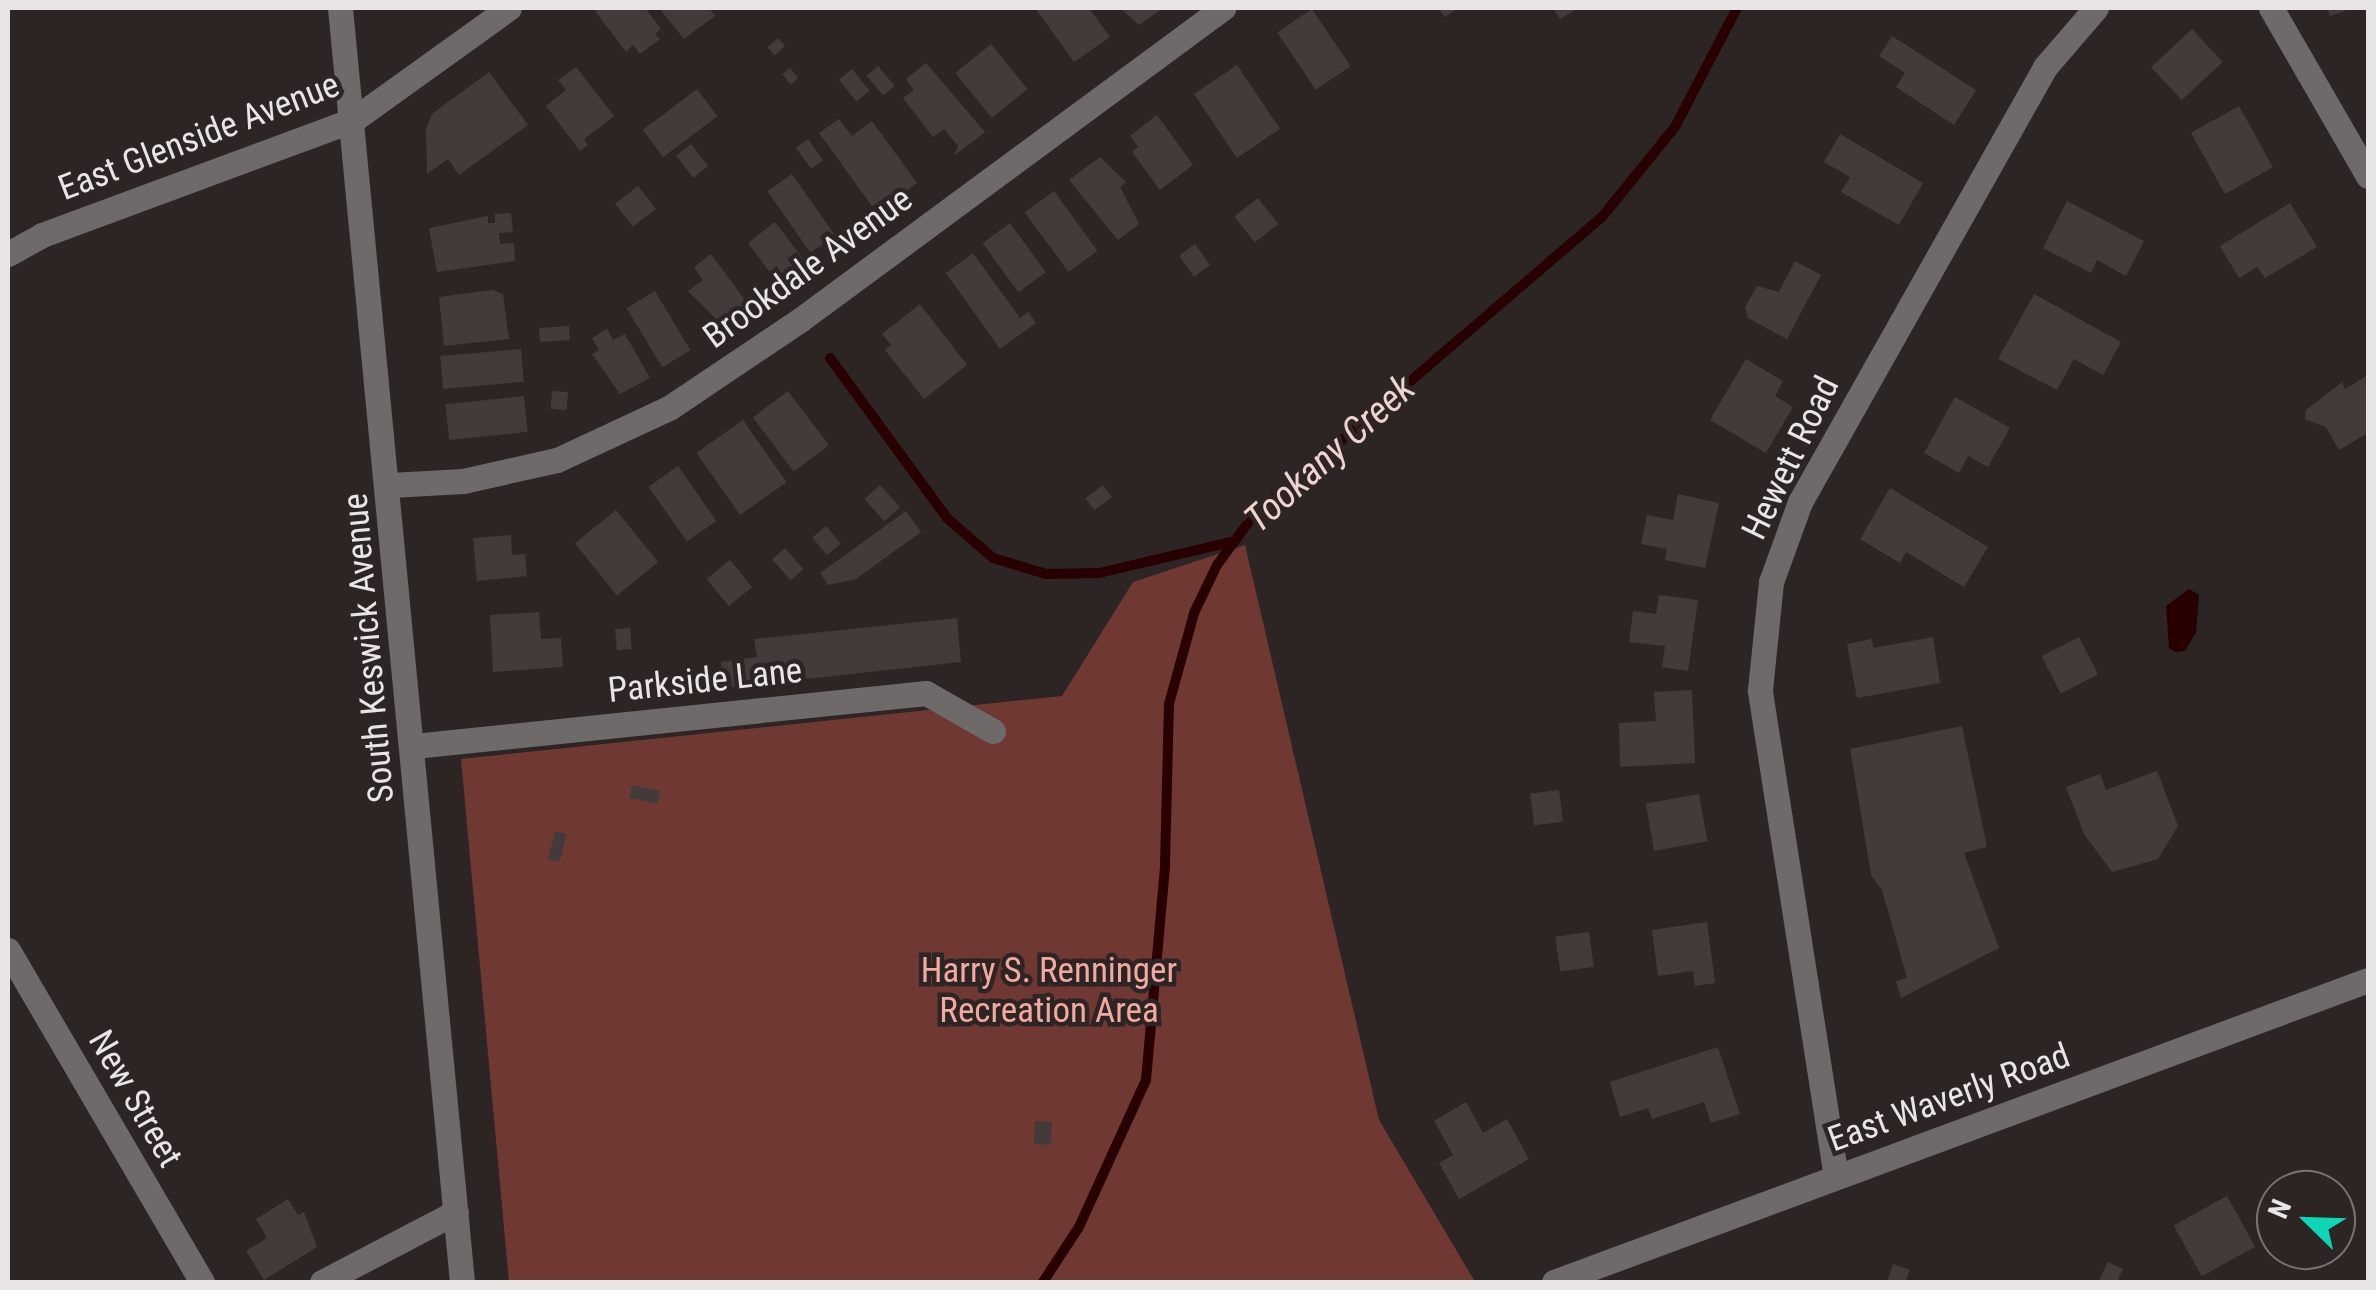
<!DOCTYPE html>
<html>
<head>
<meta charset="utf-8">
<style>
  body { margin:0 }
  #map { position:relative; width:2376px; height:1290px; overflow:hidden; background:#2c2524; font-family:"Roboto Condensed",sans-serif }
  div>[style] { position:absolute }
  .green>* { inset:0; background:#703833 }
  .water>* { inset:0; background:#280001 }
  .stream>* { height:10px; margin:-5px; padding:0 5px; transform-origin:5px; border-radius:5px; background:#280001 }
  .building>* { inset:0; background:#433b3a; transform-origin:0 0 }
  .minor>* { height:25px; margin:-12.5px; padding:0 12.5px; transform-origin:12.5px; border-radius:12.5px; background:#6e6a69 }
  .tertiary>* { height:25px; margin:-12.5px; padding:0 12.5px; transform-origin:12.5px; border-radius:12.5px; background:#6e6a69 }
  span { translate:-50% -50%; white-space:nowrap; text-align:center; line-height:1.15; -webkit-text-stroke:9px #2c2524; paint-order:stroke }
  .street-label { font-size:35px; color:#eae5e5 }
  .park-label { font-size:35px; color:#f4a9a0 }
  .water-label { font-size:38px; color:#eed3d0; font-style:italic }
  .frame { position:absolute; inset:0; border:10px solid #eae5e5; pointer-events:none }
  .north { position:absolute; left:2256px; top:1170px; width:100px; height:100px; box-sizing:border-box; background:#2c2524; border:2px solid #787271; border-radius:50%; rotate:293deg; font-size:28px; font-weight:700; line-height:40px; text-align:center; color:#eae5e5 }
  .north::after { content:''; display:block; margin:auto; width:35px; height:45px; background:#0ed5b4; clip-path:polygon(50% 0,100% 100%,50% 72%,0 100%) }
</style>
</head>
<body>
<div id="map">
  <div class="green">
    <i style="clip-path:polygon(1245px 545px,1379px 1120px,1474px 1280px,509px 1282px,461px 759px,1062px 696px,1133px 582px)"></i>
  </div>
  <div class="water">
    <i style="clip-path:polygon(2189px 589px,2199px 595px,2196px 632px,2185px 651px,2176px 652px,2169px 648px,2166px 606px)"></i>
  </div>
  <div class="stream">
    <i style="left:830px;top:358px;width:198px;rotate:53.8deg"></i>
    <i style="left:947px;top:518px;width:61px;rotate:41deg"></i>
    <i style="left:993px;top:558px;width:55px;rotate:16.8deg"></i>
    <i style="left:1046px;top:574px;width:53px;rotate:-1.1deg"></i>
    <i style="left:1099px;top:573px;width:136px;rotate:-13.2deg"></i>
    <i style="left:1043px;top:1282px;width:66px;rotate:-56.8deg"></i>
    <i style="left:1079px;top:1227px;width:162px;rotate:-65.5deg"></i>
    <i style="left:1146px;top:1080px;width:216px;rotate:-84.9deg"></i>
    <i style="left:1165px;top:865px;width:161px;rotate:-88.6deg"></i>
    <i style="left:1169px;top:704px;width:94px;rotate:-74.6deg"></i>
    <i style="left:1194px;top:613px;width:53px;rotate:-64.4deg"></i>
    <i style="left:1217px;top:565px;width:61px;rotate:-53.7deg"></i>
    <i style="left:1253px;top:516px;width:460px;rotate:-40.6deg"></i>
    <i style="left:1602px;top:217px;width:116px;rotate:-51deg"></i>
    <i style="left:1675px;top:127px;width:134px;rotate:-62.5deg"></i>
  </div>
  <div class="building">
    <i style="clip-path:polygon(600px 8px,645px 8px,661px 29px,655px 34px,660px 39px,640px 54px,633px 45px,626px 52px,595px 11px)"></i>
    <i style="clip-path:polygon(659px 8px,709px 8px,715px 16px,684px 39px)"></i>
    <i style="clip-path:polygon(1035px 8px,1089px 8px,1110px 37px,1074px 62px)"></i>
    <i style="clip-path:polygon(1120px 8px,1163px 8px,1139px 25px)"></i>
    <i style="clip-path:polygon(1438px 8px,1458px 8px,1445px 17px)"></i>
    <i style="clip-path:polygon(1553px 8px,1578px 8px,1560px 19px)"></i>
    <i style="clip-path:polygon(2327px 8px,2353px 8px,2330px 16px)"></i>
    <i style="left:1312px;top:9px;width:69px;height:42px;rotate:56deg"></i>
    <i style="left:2192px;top:29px;width:45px;height:56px;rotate:47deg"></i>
    <i style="clip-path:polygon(1892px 36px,1976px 90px,1954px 125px,1896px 87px,1905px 73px,1879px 56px)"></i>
    <i style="left:778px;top:38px;width:11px;height:14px;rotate:49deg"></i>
    <i style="left:991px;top:44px;width:58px;height:46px;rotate:51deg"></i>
    <i style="clip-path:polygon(926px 63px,985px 132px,954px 156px,958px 146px,944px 129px,933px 137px,903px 98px,914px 90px,906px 79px)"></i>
    <i style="left:1237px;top:65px;width:77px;height:52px;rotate:56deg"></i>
    <i style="left:878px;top:66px;width:26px;height:15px;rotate:50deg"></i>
    <i style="clip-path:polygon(576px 67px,614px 116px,584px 139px,588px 145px,580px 151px,546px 106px,566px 90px,558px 80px)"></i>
    <i style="left:790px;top:68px;width:13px;height:10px;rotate:51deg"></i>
    <i style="left:852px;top:69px;width:28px;height:17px;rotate:51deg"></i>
    <i style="clip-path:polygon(489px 72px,528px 125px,459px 175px,448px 159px,427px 174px,426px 128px,433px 113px)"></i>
    <i style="left:697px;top:89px;width:34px;height:68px;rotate:53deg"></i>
    <i style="left:2239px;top:106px;width:70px;height:55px;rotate:61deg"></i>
    <i style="clip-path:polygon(1157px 115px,1193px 165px,1160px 190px,1132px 152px,1138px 147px,1130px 136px)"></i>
    <i style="clip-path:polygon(839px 119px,852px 136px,872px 121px,917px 183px,877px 213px,819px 133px)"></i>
    <i style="clip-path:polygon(1840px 134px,1923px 183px,1899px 225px,1841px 192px,1850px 177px,1824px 162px)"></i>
    <i style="left:808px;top:139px;width:26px;height:15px;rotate:54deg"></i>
    <i style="left:691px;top:144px;width:28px;height:19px;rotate:52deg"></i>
    <i style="clip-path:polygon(1100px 157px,1126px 182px,1120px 187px,1139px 224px,1118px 240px,1069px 180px)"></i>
    <i style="left:792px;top:174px;width:75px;height:30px;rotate:55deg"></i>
    <i style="left:638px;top:186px;width:29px;height:29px;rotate:52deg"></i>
    <i style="left:1054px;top:191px;width:74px;height:36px;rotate:54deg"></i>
    <i style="left:1258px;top:198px;width:33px;height:30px;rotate:52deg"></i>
    <i style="clip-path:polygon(2067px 201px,2144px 241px,2126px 276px,2097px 260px,2091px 273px,2043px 248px)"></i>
    <i style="clip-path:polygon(2290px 203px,2317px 247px,2265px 278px,2257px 267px,2239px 278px,2220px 246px)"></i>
    <i style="clip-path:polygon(511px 213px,513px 232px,499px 233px,500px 244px,514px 243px,515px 261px,437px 272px,429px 228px,488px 216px,488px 223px,495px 223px,495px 214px)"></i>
    <i style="clip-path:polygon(775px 222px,807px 264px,785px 280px,778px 271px,772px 275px,748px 243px)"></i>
    <i style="left:1010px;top:223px;width:61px;height:34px;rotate:54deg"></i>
    <i style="left:1195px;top:244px;width:26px;height:20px;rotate:54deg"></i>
    <i style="clip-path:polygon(973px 253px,1020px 318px,1028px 312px,1036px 323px,1000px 349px,946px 273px)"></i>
    <i style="clip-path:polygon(711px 254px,750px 307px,724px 327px,688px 291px,703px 280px,694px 267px)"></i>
    <i style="clip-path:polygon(1795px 261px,1821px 275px,1787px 339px,1748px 318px,1745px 307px,1757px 286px,1779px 292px)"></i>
    <i style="clip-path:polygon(492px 290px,503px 294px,509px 339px,444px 346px,439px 297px)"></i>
    <i style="left:655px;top:291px;width:69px;height:33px;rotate:59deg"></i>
    <i style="clip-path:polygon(2034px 294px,2121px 342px,2103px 375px,2074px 359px,2057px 390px,1998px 359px)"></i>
    <i style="clip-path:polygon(920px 304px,967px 365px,924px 399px,885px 350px,891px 345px,882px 334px)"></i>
    <i style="left:569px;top:326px;width:14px;height:30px;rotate:86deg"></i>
    <i style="clip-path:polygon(607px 329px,613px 340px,625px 334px,650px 378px,620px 394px,592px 354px,599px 350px,592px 338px)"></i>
    <i style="left:521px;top:349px;width:33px;height:81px;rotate:85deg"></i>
    <i style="clip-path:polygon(1746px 359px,1783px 381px,1775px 396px,1793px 407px,1766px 453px,1710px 420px)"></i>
    <i style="clip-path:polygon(2368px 375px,2368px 433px,2339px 450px,2326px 427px,2305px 419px,2306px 410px,2342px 382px,2345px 389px)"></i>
    <i style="left:552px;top:391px;width:16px;height:18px;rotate:4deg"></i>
    <i style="left:788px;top:391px;width:68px;height:44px;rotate:53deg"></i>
    <i style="left:524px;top:396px;width:36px;height:79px;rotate:84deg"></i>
    <i style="clip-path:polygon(1955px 397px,2010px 428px,1988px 467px,1968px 456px,1959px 473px,1924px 453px)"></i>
    <i style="left:743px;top:420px;width:76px;height:57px;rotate:55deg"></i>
    <i style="left:678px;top:466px;width:67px;height:36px;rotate:55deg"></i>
    <i style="left:880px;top:485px;width:30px;height:21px;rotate:48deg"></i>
    <i style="left:1103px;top:485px;width:15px;height:22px;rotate:53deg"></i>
    <i style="clip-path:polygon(1890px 488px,1988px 547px,1964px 587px,1906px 552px,1900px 563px,1860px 539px)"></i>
    <i style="clip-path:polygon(1678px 494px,1719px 503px,1705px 568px,1665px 560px,1667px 549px,1641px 544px,1647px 515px,1673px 520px)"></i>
    <i style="left:616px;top:510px;width:67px;height:53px;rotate:51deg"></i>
    <i style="clip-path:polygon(906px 511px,921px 532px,856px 579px,828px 585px,820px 573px)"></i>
    <i style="left:826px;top:526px;width:23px;height:18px;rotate:50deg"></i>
    <i style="clip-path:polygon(511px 535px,512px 555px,525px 554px,527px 576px,477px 581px,473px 538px)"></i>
    <i style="left:785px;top:548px;width:28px;height:17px;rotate:49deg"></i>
    <i style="left:730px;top:560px;width:35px;height:30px;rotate:51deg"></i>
    <i style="clip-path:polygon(1659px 595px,1698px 600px,1688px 671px,1662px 667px,1665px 646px,1629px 642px,1633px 611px,1656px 614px)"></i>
    <i style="clip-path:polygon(539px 612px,541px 639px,561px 638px,563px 667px,493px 672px,490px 615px)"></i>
    <i style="clip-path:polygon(957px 618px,961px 662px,724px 688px,721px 662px,757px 657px,754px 639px)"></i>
    <i style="left:630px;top:628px;width:21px;height:15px;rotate:85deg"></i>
    <i style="clip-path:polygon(1933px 637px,1940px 683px,1857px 698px,1847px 644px,1872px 639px,1873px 648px)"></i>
    <i style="left:2079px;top:637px;width:42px;height:42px;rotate:63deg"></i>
    <i style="clip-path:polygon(1692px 690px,1695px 763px,1620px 767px,1619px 723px,1656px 721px,1654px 692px)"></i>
    <i style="clip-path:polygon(1962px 726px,1987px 847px,1964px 853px,1999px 948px,1901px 998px,1896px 981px,1907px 978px,1882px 890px,1871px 875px,1850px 749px)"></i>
    <i style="clip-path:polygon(2157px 771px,2178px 826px,2158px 859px,2112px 872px,2084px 834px,2066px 787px,2100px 774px,2106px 790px)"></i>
    <i style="left:632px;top:785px;width:29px;height:13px;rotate:12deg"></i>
    <i style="left:1559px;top:790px;width:32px;height:29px;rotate:83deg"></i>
    <i style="left:1699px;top:794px;width:48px;height:54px;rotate:80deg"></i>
    <i style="left:555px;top:831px;width:12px;height:29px;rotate:14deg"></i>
    <i style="clip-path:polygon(1707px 922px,1715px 983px,1695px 986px,1693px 971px,1658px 976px,1652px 930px)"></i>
    <i style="left:1589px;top:932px;width:35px;height:34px;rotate:82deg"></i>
    <i style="clip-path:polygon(1718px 1047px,1740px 1114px,1711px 1123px,1704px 1102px,1652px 1119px,1648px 1108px,1620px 1117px,1610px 1082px)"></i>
    <i style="clip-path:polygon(1466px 1102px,1483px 1133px,1507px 1119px,1529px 1159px,1459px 1199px,1439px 1163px,1453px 1155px,1434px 1121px)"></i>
    <i style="left:1035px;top:1121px;width:17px;height:23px;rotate:3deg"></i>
    <i style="left:2227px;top:1196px;width:58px;height:61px;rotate:61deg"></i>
    <i style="clip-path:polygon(288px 1199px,298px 1215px,304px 1212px,317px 1247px,264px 1280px,246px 1251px,267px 1238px,256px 1219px)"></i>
    <i style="clip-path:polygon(2108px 1262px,2123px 1269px,2118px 1279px,2125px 1282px,2098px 1282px)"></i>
    <i style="clip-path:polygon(1893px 1264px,1910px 1270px,1905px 1282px,1887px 1282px)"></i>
  </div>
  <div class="minor">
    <i style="left:340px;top:8px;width:1280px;rotate:84.53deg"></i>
    <i style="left:8px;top:254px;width:39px;rotate:-29deg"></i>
    <i style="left:42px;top:235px;width:332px;rotate:-20.3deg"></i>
    <i style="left:353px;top:120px;width:192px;rotate:-35.7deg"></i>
    <i style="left:390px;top:485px;width:73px;rotate:-3.1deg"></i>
    <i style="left:463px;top:481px;width:96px;rotate:-12.6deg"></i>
    <i style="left:557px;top:460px;width:123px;rotate:-24.9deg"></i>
    <i style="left:669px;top:408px;width:158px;rotate:-33.9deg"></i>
    <i style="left:800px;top:320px;width:526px;rotate:-36.41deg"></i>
    <i style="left:414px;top:746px;width:515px;rotate:-5.91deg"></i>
    <i style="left:926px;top:693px;width:77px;rotate:29.6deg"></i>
    <i style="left:8px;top:950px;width:385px;rotate:59.7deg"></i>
    <i style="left:1836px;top:1177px;width:493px;rotate:-98.9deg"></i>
    <i style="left:1760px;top:690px;width:109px;rotate:-84.2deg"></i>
    <i style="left:1771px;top:582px;width:85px;rotate:-70.1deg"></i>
    <i style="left:1800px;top:502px;width:499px;rotate:-60.6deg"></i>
    <i style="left:2045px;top:67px;width:78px;rotate:-49.2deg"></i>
    <i style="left:322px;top:1282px;width:151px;rotate:-27.6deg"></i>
    <i style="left:1554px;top:1282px;width:868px;rotate:-20.36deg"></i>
  </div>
  <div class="tertiary">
    <i style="left:2271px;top:8px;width:194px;rotate:60deg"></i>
  </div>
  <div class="street-label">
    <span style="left:199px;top:137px;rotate:-21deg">East Glenside Avenue</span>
    <span style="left:808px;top:268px;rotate:-36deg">Brookdale Avenue</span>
    <span style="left:1791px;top:458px;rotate:-64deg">Hewett Road</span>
    <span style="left:369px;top:648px;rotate:-95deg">South Keswick Avenue</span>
    <span style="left:705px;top:681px;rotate:-6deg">Parkside Lane</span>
    <span style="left:1949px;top:1098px;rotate:-20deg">East Waverly Road</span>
    <span style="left:135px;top:1099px;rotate:60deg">New Street</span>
  </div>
  <div class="park-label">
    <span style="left:1049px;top:991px">Harry S. Renninger<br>Recreation Area</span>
  </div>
  <div class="water-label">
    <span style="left:1330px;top:454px;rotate:-42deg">Tookany Creek</span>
  </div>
  <div class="frame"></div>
  <div class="north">N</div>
</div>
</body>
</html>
